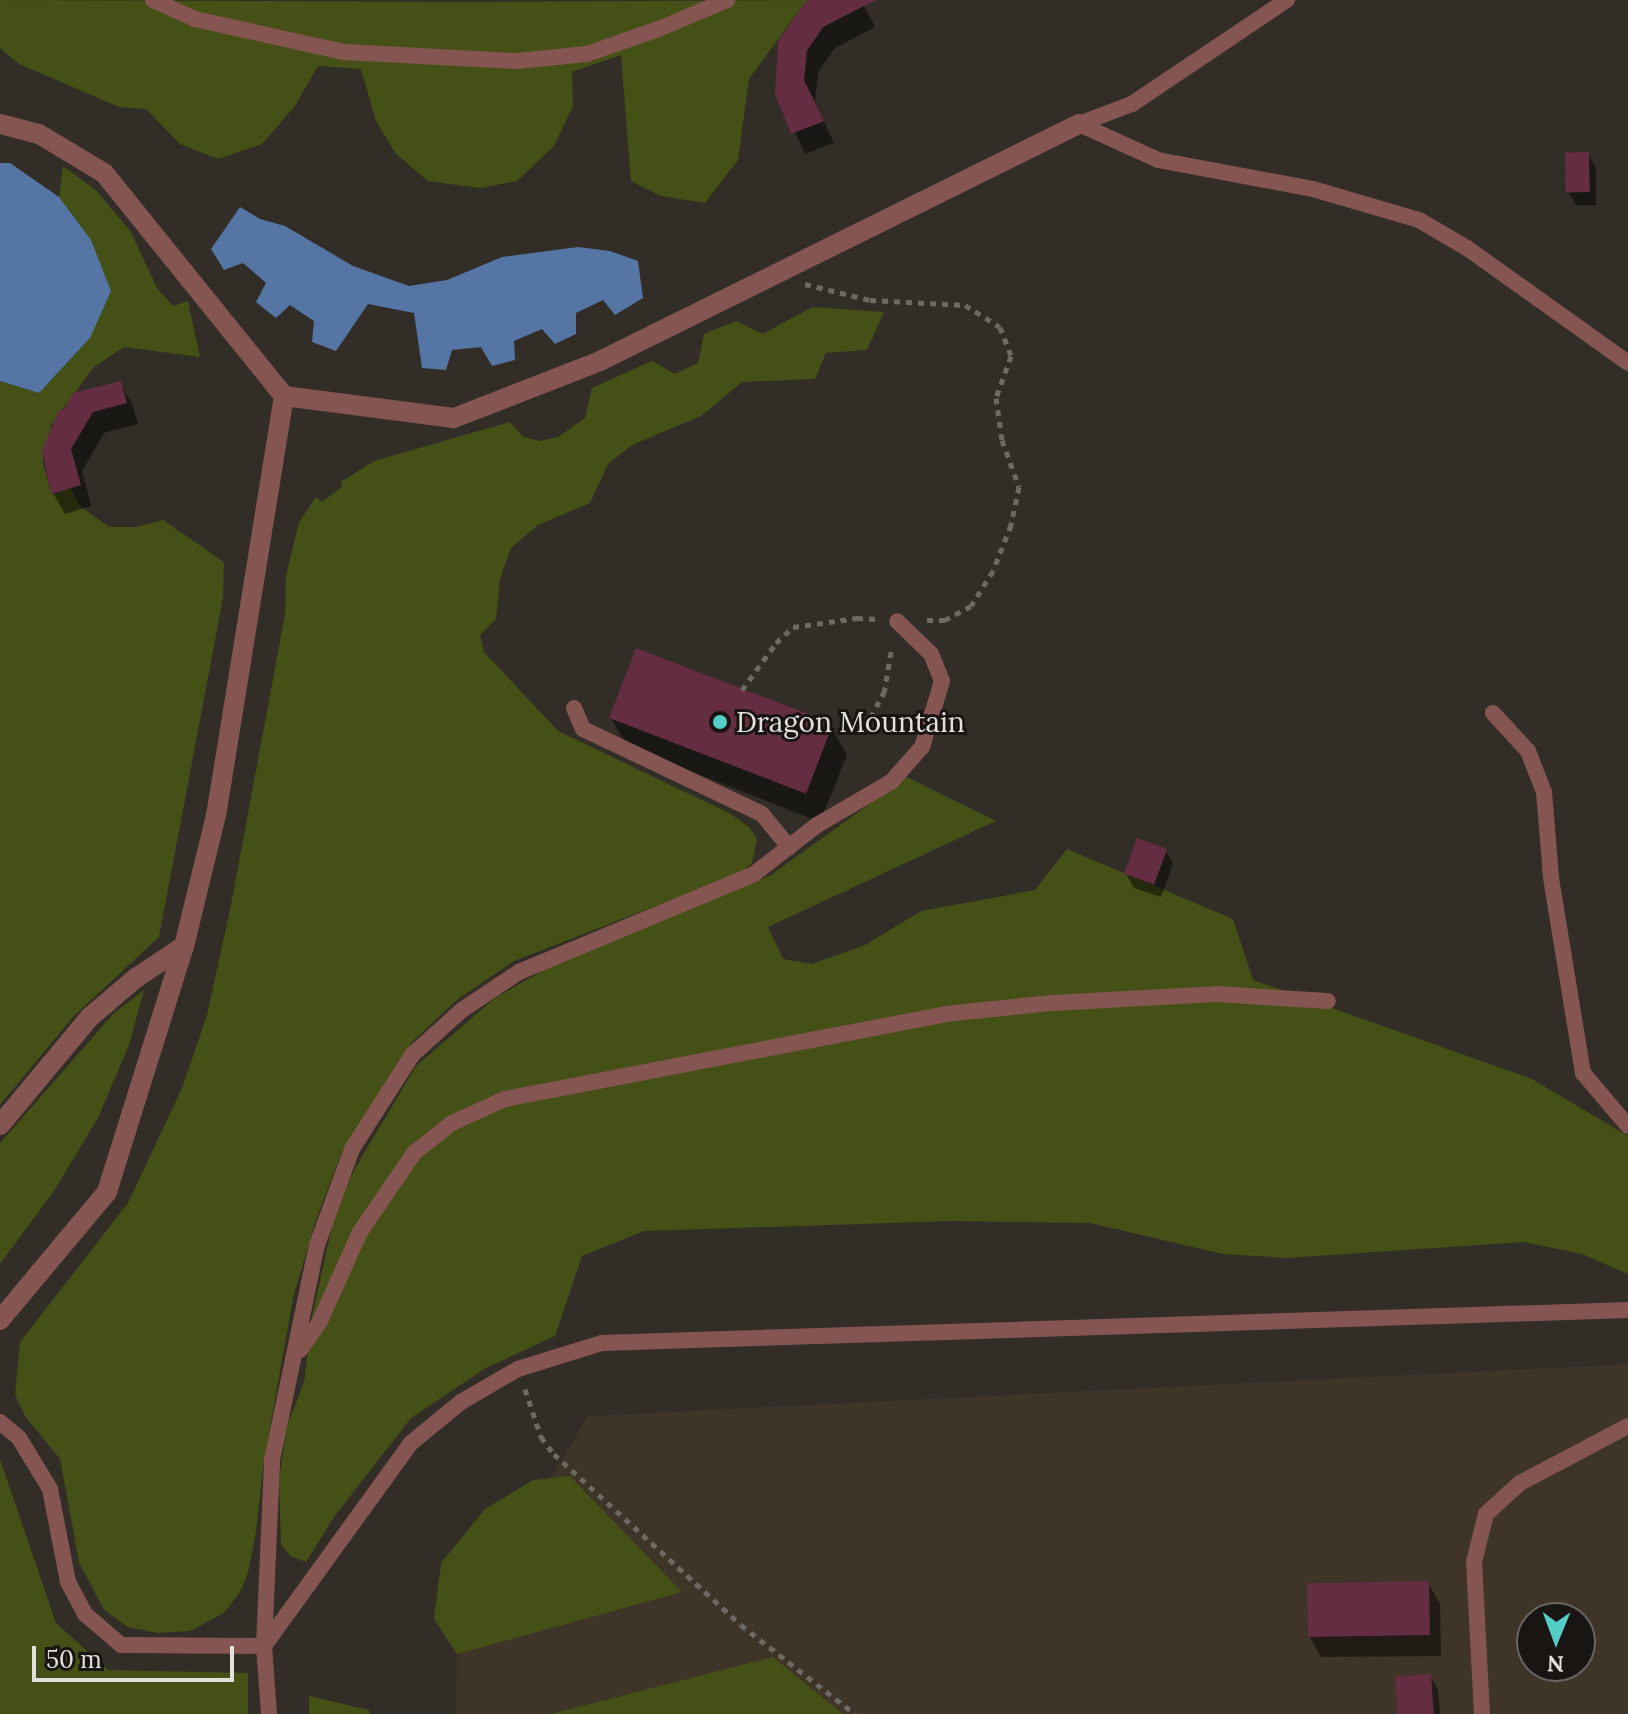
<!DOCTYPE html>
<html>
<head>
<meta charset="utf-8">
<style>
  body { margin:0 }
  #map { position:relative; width:1628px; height:1714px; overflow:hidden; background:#322d26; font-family:Lora,serif }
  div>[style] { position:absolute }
  .built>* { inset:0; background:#3e3428 }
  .green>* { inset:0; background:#445015 }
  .water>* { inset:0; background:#5575a5 }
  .shadow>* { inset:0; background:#0007 }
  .building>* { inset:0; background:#642d41; transform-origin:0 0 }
  .path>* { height:5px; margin-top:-2.5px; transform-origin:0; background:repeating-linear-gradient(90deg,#6e6963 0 6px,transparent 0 12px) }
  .service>* { height:16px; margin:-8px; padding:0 8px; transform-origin:8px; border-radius:8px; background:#855552 }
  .pedestrian>* { height:20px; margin:-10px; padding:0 10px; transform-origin:10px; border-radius:10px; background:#855552 }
  .dots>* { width:22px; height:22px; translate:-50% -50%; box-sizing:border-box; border:4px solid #181512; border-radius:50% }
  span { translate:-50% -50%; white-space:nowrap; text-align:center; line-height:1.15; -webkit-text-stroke:6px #181512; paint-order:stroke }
  .poi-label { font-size:28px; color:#e4e0dc }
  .left { translate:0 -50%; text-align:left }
  .north { position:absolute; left:1516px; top:1602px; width:80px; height:80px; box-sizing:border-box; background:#181512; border:2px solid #6a6663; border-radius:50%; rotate:181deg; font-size:22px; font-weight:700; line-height:32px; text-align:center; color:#e4e0dc }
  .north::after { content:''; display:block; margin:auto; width:28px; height:36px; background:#54cdc7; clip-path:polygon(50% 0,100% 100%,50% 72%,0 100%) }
  .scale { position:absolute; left:32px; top:1646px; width:202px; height:36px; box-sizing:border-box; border:4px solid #e4e0dc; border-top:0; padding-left:10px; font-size:24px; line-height:28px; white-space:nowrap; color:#e4e0dc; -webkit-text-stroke:6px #181512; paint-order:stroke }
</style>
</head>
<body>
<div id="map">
  <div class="built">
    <i style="clip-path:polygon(evenodd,1628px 1364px,1628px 1714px,456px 1714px,457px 1632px,588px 1416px,1628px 1364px,1532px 1618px,1580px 1618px,1580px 1666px,1532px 1666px,1532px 1618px)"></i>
  </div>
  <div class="green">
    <i style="clip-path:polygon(0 0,458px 2px,807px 0,749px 79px,738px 160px,705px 203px,661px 196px,631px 181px,621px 55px,572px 72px,573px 106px,554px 146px,517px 181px,480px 188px,428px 181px,396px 154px,376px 121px,361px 69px,318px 66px,295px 106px,262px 144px,218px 159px,180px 144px,146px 109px,119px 107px,19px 64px,0 48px)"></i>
    <i style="clip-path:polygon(63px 166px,96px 190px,131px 232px,157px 288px,173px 306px,188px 301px,200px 357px,124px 347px,94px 367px,50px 426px,53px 430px,43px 451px,43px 464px,51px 493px,70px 488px,81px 507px,109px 527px,136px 527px,163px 520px,224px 562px,223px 598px,159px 937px,73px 1017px,0 1105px,0 381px,39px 393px,88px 340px,92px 242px,59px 197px)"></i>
    <i style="clip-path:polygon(812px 307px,884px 312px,867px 350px,826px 353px,815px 379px,742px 382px,701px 416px,632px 445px,608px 464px,590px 503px,538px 525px,511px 548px,500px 579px,496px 619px,480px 635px,484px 652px,558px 731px,729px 813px,749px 827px,757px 839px,752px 863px,741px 873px,514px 961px,458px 999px,413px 1041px,342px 1152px,317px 1217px,293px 1298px,263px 1468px,256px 1532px,248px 1573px,240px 1592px,224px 1613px,190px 1631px,157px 1633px,128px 1627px,104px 1610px,79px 1562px,60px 1459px,25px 1416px,15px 1395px,20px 1342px,128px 1203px,182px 1088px,207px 1015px,231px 905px,285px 614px,286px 576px,299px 522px,316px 497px,322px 502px,342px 487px,341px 482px,374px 461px,510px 422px,523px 437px,539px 441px,558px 437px,585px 418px,592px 388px,652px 361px,675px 374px,698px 363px,704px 334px,736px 321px,763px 334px)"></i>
    <i style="clip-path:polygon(907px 777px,996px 821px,768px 927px,783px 959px,812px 964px,865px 945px,921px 911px,1035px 890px,1067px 849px,1233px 919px,1253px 980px,1532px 1079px,1628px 1136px,1628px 1274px,1582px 1254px,1524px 1242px,1287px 1258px,1223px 1254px,1090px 1223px,952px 1221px,644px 1231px,582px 1256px,555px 1336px,484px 1369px,411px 1418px,334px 1517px,306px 1562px,290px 1556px,281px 1544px,279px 1479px,287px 1426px,304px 1382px,312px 1316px,335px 1213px,354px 1170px,416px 1066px,495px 998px,546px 969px,771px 875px)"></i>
    <i style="clip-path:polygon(144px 990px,129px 1045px,98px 1118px,54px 1191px,0 1264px,0 1143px,114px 1013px)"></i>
    <i style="clip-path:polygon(0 1459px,56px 1623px,108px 1670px,248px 1673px,248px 1714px,0 1714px)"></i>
    <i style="clip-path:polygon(570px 1476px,682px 1592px,457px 1654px,434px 1619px,441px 1563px,485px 1509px,533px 1480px)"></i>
    <i style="clip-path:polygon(773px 1657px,843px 1714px,551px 1714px)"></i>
    <i style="clip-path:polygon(309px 1696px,369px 1710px,369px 1714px,309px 1714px)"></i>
  </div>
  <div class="water">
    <i style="clip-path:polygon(0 163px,10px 163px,59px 197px,91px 240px,111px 291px,90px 338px,39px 393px,0 381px)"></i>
    <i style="clip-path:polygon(240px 207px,260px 219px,285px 226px,353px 266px,409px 286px,447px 280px,502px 257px,578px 247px,610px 251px,638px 261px,643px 298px,615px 315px,603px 300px,576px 313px,576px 334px,555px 344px,542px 329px,514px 341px,515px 360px,492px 366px,481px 347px,452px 350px,446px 370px,422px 368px,414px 313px,368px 304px,336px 351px,312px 342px,314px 321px,290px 305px,276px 318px,256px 302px,266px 283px,243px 263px,224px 270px,211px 249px)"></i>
  </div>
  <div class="shadow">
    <i style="clip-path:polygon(809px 0,861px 0,875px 27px,835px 48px,818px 72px,815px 102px,834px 143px,805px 154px,777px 94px)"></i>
    <i style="clip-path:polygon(1588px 154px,1596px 168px,1596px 205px,1576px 205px,1568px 192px)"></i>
    <i style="clip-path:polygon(120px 383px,132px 404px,138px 424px,104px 433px,82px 471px,91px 506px,65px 514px,53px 493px,65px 412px)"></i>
    <i style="clip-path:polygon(611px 718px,831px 727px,847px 755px,820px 822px,627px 746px)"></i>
    <i style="clip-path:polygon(1166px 851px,1173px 864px,1161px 897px,1134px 888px,1126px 874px)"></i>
    <i style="clip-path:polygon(1428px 1583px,1440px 1604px,1441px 1656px,1321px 1657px,1309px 1636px)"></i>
    <i style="clip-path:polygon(1430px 1676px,1438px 1689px,1440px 1714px,1400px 1714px)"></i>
  </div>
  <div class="building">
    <i style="clip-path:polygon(807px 0,876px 0,823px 27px,807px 51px,804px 80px,824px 121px,791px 134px,775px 94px,778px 41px)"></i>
    <i style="left:1589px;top:152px;width:40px;height:24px;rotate:89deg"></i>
    <i style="clip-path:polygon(121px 381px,127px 403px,93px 412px,71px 449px,81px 485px,51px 494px,42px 450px,59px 410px,64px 410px,73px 393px)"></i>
    <i style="left:636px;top:648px;width:211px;height:75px;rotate:21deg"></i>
    <i style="left:1137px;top:838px;width:32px;height:38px;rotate:20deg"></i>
    <i style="left:1429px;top:1581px;width:54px;height:122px;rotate:89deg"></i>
    <i style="left:1431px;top:1674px;width:40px;height:36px;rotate:86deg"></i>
  </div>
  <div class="path">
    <i style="left:805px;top:284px;width:67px;rotate:13.8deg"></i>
    <i style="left:870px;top:300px;width:95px;rotate:3deg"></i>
    <i style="left:965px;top:305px;width:41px;rotate:32.2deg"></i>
    <i style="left:1000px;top:327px;width:31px;rotate:69deg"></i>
    <i style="left:1011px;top:356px;width:45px;rotate:109.7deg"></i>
    <i style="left:996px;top:398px;width:42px;rotate:81.9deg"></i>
    <i style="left:1002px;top:440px;width:50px;rotate:70.1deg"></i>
    <i style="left:1019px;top:487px;width:39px;rotate:102deg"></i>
    <i style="left:1011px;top:525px;width:49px;rotate:111.4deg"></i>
    <i style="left:993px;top:571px;width:41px;rotate:122.2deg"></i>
    <i style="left:971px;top:606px;width:30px;rotate:152deg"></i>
    <i style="left:945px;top:620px;width:19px;rotate:180deg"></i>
    <i style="left:742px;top:690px;width:58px;rotate:-54.1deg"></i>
    <i style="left:776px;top:643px;width:23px;rotate:-43deg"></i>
    <i style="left:793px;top:627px;width:65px;rotate:-8deg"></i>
    <i style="left:857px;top:618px;width:20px;rotate:3deg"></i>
    <i style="left:865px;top:728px;width:40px;rotate:-62deg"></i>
    <i style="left:884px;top:693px;width:48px;rotate:-80.3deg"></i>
    <i style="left:525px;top:1389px;width:51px;rotate:71.6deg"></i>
    <i style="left:541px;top:1437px;width:21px;rotate:53deg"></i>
    <i style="left:554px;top:1454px;width:253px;rotate:42.4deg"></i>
    <i style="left:741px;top:1625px;width:145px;rotate:38deg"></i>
  </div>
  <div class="service">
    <i style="left:153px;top:0;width:46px;rotate:24.3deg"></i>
    <i style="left:195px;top:19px;width:153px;rotate:12.5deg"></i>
    <i style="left:344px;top:52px;width:173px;rotate:3deg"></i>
    <i style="left:517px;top:61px;width:70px;rotate:-5.7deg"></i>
    <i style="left:587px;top:54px;width:78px;rotate:-19.4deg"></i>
    <i style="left:661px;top:28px;width:72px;rotate:-23deg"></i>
    <i style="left:1079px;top:124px;width:87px;rotate:24.5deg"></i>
    <i style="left:1158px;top:160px;width:158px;rotate:10.6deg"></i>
    <i style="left:1313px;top:189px;width:110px;rotate:16.3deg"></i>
    <i style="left:1419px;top:220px;width:56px;rotate:30.3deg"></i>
    <i style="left:1467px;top:248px;width:198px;rotate:35.5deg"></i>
    <i style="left:1079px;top:124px;width:57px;rotate:-20.7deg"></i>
    <i style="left:1132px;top:104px;width:187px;rotate:-33.9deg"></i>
    <i style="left:574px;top:708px;width:23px;rotate:67deg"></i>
    <i style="left:583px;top:729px;width:198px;rotate:25.4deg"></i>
    <i style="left:762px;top:814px;width:43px;rotate:50.7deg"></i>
    <i style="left:1493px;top:713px;width:52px;rotate:47.4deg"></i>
    <i style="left:1528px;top:751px;width:44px;rotate:68.7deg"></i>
    <i style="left:1544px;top:792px;width:86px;rotate:85.3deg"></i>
    <i style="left:1551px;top:878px;width:198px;rotate:80.7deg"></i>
    <i style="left:1583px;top:1073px;width:70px;rotate:49.7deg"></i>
    <i style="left:300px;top:1350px;width:35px;rotate:-55deg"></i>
    <i style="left:320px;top:1321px;width:98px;rotate:-65.8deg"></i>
    <i style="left:360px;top:1232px;width:96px;rotate:-55.6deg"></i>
    <i style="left:414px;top:1153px;width:48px;rotate:-38.3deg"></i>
    <i style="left:452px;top:1123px;width:58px;rotate:-24.4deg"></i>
    <i style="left:505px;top:1099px;width:448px;rotate:-10.9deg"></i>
    <i style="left:945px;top:1014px;width:108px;rotate:-5.9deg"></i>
    <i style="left:1052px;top:1003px;width:164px;rotate:-3.1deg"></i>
    <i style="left:1216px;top:994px;width:112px;rotate:3.6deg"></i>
    <i style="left:0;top:1422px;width:25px;rotate:40deg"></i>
    <i style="left:19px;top:1438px;width:60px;rotate:58.7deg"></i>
    <i style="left:50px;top:1489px;width:95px;rotate:79deg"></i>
    <i style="left:68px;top:1582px;width:36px;rotate:62deg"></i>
    <i style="left:85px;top:1614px;width:48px;rotate:40.7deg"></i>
    <i style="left:121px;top:1645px;width:143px;rotate:0.4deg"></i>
    <i style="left:264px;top:1646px;width:251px;rotate:-54.1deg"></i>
    <i style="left:411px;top:1443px;width:65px;rotate:-39.4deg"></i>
    <i style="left:461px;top:1402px;width:66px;rotate:-30.1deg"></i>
    <i style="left:518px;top:1369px;width:88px;rotate:-17.2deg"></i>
    <i style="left:602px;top:1343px;width:1027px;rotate:-1.84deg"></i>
    <i style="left:269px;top:1714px;width:68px;rotate:-94.2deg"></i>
    <i style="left:264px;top:1646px;width:186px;rotate:-87.5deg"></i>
    <i style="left:272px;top:1460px;width:220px;rotate:-78.2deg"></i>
    <i style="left:317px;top:1245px;width:102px;rotate:-70deg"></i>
    <i style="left:352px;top:1149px;width:112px;rotate:-57.4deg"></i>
    <i style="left:412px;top:1055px;width:67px;rotate:-42deg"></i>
    <i style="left:462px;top:1010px;width:69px;rotate:-33.7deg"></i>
    <i style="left:519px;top:972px;width:255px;rotate:-22.6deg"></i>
    <i style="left:754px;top:874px;width:80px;rotate:-37.9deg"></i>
    <i style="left:817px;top:825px;width:86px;rotate:-30.2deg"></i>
    <i style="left:891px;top:782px;width:47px;rotate:-48.5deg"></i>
    <i style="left:922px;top:747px;width:69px;rotate:-73.1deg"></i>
    <i style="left:942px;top:681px;width:29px;rotate:-112deg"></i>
    <i style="left:931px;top:654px;width:47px;rotate:-135.9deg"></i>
    <i style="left:1482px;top:1714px;width:152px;rotate:-93deg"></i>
    <i style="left:1474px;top:1562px;width:49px;rotate:-76deg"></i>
    <i style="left:1486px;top:1514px;width:46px;rotate:-42.4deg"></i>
    <i style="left:1520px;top:1483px;width:122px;rotate:-27.8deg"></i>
  </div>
  <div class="pedestrian">
    <i style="left:0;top:124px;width:40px;rotate:14.4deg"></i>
    <i style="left:39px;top:134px;width:76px;rotate:31deg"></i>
    <i style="left:104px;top:173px;width:287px;rotate:51.1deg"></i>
    <i style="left:284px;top:396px;width:420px;rotate:99.2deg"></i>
    <i style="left:217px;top:811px;width:139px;rotate:103.7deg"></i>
    <i style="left:184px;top:946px;width:258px;rotate:107.4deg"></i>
    <i style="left:107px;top:1192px;width:167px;rotate:129.9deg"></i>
    <i style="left:284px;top:396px;width:171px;rotate:7.4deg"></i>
    <i style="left:454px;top:418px;width:157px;rotate:-21.3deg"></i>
    <i style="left:600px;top:361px;width:534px;rotate:-26.33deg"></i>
    <i style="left:0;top:1125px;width:141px;rotate:-50.2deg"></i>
    <i style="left:90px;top:1017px;width:60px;rotate:-40.3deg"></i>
    <i style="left:136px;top:978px;width:58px;rotate:-33.7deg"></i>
  </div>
  <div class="dots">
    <i style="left:720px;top:722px;background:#54cdc7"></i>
  </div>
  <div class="poi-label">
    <span class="left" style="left:736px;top:722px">Dragon Mountain</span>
  </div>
  <div class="north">N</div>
  <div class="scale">50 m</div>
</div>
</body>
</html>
